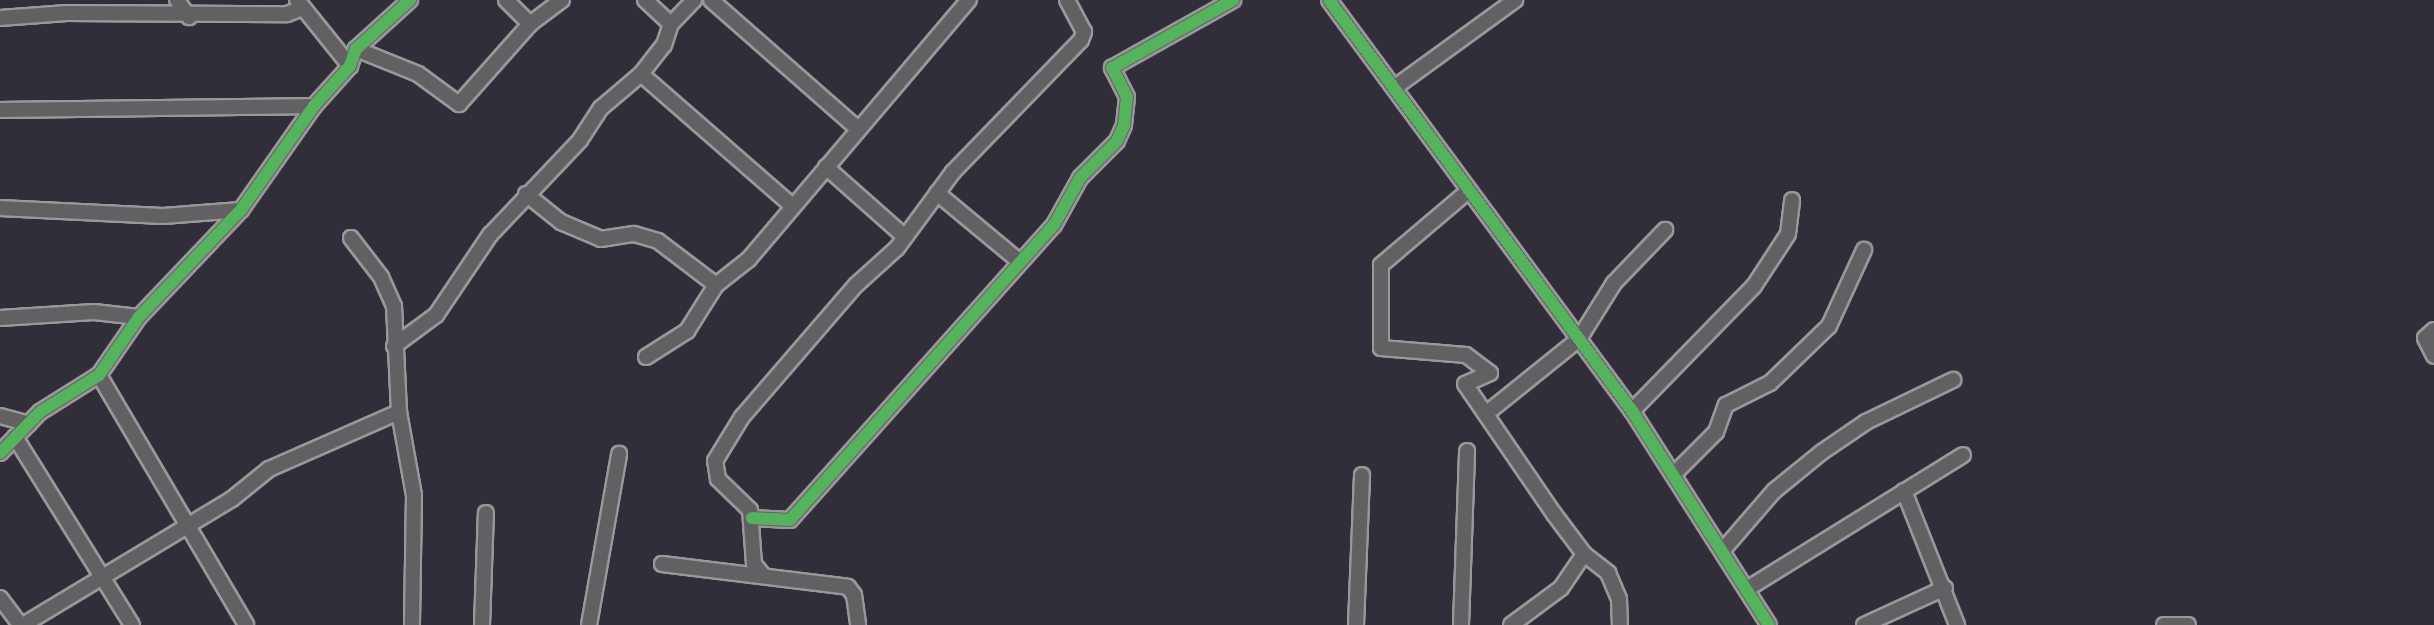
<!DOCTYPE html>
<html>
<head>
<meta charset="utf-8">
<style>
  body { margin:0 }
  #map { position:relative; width:2434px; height:625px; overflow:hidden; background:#312e39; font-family:Mynerve,sans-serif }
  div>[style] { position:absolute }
  .roads { filter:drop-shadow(2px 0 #9a989b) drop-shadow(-2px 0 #9a989b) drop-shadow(0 2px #9a989b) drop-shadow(0 -2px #9a989b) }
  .minor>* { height:14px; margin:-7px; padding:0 7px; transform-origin:7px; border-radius:7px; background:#626063 }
  .cycleway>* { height:12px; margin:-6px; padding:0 6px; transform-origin:6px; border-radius:6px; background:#56b35d }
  span { translate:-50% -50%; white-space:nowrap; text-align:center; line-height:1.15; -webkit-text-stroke:7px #2f2a3d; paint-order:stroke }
</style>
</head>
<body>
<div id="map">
  <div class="roads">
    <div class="minor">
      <i style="left:177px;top:0;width:21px;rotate:55deg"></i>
      <i style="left:297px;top:0;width:85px;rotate:51.2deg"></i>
      <i style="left:506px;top:0;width:34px;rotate:45deg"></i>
      <i style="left:645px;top:0;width:35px;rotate:43deg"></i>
      <i style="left:711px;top:0;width:196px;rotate:41.3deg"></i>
      <i style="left:1329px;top:0;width:511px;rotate:53.6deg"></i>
      <i style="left:1632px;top:411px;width:254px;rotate:57.4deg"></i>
      <i style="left:0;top:18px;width:67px;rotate:-4.3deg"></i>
      <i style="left:67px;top:13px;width:220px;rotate:0.3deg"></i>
      <i style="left:287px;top:14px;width:17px;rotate:-21deg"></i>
      <i style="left:356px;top:49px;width:67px;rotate:22deg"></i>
      <i style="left:418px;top:74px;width:51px;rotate:36.2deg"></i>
      <i style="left:459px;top:104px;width:107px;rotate:-48.4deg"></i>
      <i style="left:530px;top:24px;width:40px;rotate:-37deg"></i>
      <i style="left:641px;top:74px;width:199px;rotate:41.1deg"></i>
      <i style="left:1394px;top:88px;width:150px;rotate:-36deg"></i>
      <i style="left:0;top:110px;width:314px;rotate:-0.7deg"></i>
      <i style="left:826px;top:167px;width:104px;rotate:41.5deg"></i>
      <i style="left:1467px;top:192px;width:113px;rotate:139.7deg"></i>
      <i style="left:1381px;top:265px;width:83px;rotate:90deg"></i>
      <i style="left:1381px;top:348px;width:85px;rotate:4.7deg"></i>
      <i style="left:1466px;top:355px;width:30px;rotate:37deg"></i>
      <i style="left:1490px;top:373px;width:27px;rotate:156deg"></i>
      <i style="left:1465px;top:384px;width:158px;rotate:55.6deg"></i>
      <i style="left:1554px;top:514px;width:50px;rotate:53.1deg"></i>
      <i style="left:1584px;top:554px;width:31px;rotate:38deg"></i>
      <i style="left:1608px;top:573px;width:28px;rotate:67deg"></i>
      <i style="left:1619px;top:599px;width:26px;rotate:88deg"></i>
      <i style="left:937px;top:193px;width:107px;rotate:39.7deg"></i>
      <i style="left:526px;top:194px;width:45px;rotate:38.7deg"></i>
      <i style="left:561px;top:222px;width:43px;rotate:23deg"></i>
      <i style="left:601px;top:239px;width:33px;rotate:-9deg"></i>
      <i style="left:634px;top:234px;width:25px;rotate:16deg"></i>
      <i style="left:658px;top:241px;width:73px;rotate:37.2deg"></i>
      <i style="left:0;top:208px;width:163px;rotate:2.8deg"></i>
      <i style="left:163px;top:216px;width:78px;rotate:-4.4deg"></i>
      <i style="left:351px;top:238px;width:49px;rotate:52.4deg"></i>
      <i style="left:381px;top:277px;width:32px;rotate:66deg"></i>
      <i style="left:394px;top:306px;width:106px;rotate:87.3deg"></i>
      <i style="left:399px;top:412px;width:84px;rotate:79.8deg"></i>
      <i style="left:414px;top:495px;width:130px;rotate:90.9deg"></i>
      <i style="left:0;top:318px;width:94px;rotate:-3.7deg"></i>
      <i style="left:94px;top:312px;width:45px;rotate:6.3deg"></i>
      <i style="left:2434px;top:330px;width:12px;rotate:138deg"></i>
      <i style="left:2425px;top:338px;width:20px;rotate:63deg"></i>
      <i style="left:394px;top:346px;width:52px;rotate:-36.4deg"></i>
      <i style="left:436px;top:315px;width:97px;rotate:-56deg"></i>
      <i style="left:490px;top:235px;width:131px;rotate:-46.5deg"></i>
      <i style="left:580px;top:140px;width:38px;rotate:-57deg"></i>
      <i style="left:601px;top:108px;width:52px;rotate:-40.4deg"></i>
      <i style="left:641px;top:74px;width:37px;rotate:-52deg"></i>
      <i style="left:664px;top:45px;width:22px;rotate:-72deg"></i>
      <i style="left:671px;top:24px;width:33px;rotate:-46deg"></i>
      <i style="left:646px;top:357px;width:49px;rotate:-32.4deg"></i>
      <i style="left:687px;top:331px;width:54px;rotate:-57.8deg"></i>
      <i style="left:716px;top:285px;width:42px;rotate:-38.2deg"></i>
      <i style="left:749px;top:259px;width:340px;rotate:-49.7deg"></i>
      <i style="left:99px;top:375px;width:290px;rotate:59.5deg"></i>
      <i style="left:1632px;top:411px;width:175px;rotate:-45.7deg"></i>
      <i style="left:1754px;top:286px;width:62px;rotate:-56.8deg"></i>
      <i style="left:1788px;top:234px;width:34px;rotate:-83deg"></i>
      <i style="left:1487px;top:413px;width:118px;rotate:-38.8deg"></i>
      <i style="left:1579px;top:339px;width:66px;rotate:-58deg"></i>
      <i style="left:1614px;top:283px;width:74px;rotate:-46.1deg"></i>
      <i style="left:0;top:416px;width:30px;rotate:15deg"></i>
      <i style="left:15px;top:437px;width:221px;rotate:58.1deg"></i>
      <i style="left:0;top:453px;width:57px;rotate:-45.7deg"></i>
      <i style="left:40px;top:412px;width:70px;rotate:-32.1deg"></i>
      <i style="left:99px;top:375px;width:70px;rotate:-55.4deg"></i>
      <i style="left:139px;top:317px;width:148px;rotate:-46.4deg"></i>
      <i style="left:241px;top:210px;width:127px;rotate:-54.9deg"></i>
      <i style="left:314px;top:106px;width:54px;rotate:-48deg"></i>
      <i style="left:350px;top:66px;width:18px;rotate:-71deg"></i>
      <i style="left:356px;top:49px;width:73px;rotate:-42.2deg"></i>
      <i style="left:1675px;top:473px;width:58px;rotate:-45deg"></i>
      <i style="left:1716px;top:432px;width:29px;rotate:-70deg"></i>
      <i style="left:1726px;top:405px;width:49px;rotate:-26.6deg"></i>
      <i style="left:1770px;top:383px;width:82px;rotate:-44deg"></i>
      <i style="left:1829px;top:326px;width:84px;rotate:-65.3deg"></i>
      <i style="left:1904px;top:491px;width:144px;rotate:68.4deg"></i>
      <i style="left:752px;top:518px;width:38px;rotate:3deg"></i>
      <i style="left:790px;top:520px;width:396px;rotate:-48.2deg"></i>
      <i style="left:1054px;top:225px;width:54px;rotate:-61deg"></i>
      <i style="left:1080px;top:178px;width:52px;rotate:-45deg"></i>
      <i style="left:1117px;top:141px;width:17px;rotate:-66deg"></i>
      <i style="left:1124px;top:125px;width:28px;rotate:-84deg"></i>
      <i style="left:1127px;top:97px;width:33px;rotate:-117deg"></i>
      <i style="left:1112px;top:68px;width:139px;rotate:-29.3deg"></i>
      <i style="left:1723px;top:550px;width:78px;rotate:-49.2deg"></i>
      <i style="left:1774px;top:491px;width:62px;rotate:-39.1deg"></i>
      <i style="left:1822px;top:452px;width:53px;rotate:-34.3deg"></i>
      <i style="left:1866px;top:422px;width:97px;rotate:-25.8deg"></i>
      <i style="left:662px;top:564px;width:187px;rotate:7deg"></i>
      <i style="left:848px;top:587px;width:10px;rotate:53deg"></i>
      <i style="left:854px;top:595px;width:30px;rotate:82deg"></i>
      <i style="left:762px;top:574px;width:13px;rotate:-129deg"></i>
      <i style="left:754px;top:564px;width:54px;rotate:-94.2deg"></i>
      <i style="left:750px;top:510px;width:45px;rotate:-135.9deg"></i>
      <i style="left:718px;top:479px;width:18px;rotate:-99deg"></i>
      <i style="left:715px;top:461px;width:52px;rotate:-58.5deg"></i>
      <i style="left:742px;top:417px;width:174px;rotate:-49.2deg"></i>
      <i style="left:856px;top:285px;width:55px;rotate:-42.1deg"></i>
      <i style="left:897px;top:248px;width:94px;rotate:-53.6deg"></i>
      <i style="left:953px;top:172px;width:184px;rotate:-45.9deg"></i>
      <i style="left:1081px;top:40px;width:9px;rotate:-69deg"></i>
      <i style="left:1084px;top:32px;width:36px;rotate:-118deg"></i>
      <i style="left:1747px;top:589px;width:254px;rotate:-31.8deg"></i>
      <i style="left:0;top:598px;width:34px;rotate:53deg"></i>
      <i style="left:23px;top:625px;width:244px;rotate:-31.1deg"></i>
      <i style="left:232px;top:499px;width:48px;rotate:-39deg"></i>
      <i style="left:269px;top:469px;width:142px;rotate:-23.7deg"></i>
      <i style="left:482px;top:625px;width:112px;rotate:-88deg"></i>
      <i style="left:589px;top:625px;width:174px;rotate:-80deg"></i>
      <i style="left:1356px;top:625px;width:150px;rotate:-87.7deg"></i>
      <i style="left:1461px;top:625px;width:174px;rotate:-88deg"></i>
      <i style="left:1511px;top:625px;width:62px;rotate:-36.5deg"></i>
      <i style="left:1561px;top:588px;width:41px;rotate:-55.9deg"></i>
      <i style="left:1864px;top:625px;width:89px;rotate:-24.6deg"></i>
      <i style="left:2164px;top:625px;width:24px"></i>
    </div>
  </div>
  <div class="cycleway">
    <i style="left:1329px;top:0;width:511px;rotate:53.6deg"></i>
    <i style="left:1632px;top:411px;width:254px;rotate:57.4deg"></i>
    <i style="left:0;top:453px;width:57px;rotate:-45.7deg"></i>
    <i style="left:40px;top:412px;width:70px;rotate:-32.1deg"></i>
    <i style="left:99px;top:375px;width:70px;rotate:-55.4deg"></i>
    <i style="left:139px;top:317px;width:148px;rotate:-46.4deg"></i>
    <i style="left:241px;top:210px;width:127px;rotate:-54.9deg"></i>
    <i style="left:314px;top:106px;width:54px;rotate:-48deg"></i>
    <i style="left:350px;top:66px;width:18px;rotate:-71deg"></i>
    <i style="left:356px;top:49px;width:73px;rotate:-42.2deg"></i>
    <i style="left:752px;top:518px;width:38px;rotate:3deg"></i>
    <i style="left:790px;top:520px;width:396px;rotate:-48.2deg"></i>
    <i style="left:1054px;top:225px;width:54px;rotate:-61deg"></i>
    <i style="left:1080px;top:178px;width:52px;rotate:-45deg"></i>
    <i style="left:1117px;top:141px;width:17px;rotate:-66deg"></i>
    <i style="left:1124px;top:125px;width:28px;rotate:-84deg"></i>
    <i style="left:1127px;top:97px;width:33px;rotate:-117deg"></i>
    <i style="left:1112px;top:68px;width:139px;rotate:-29.3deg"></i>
  </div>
</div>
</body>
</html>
